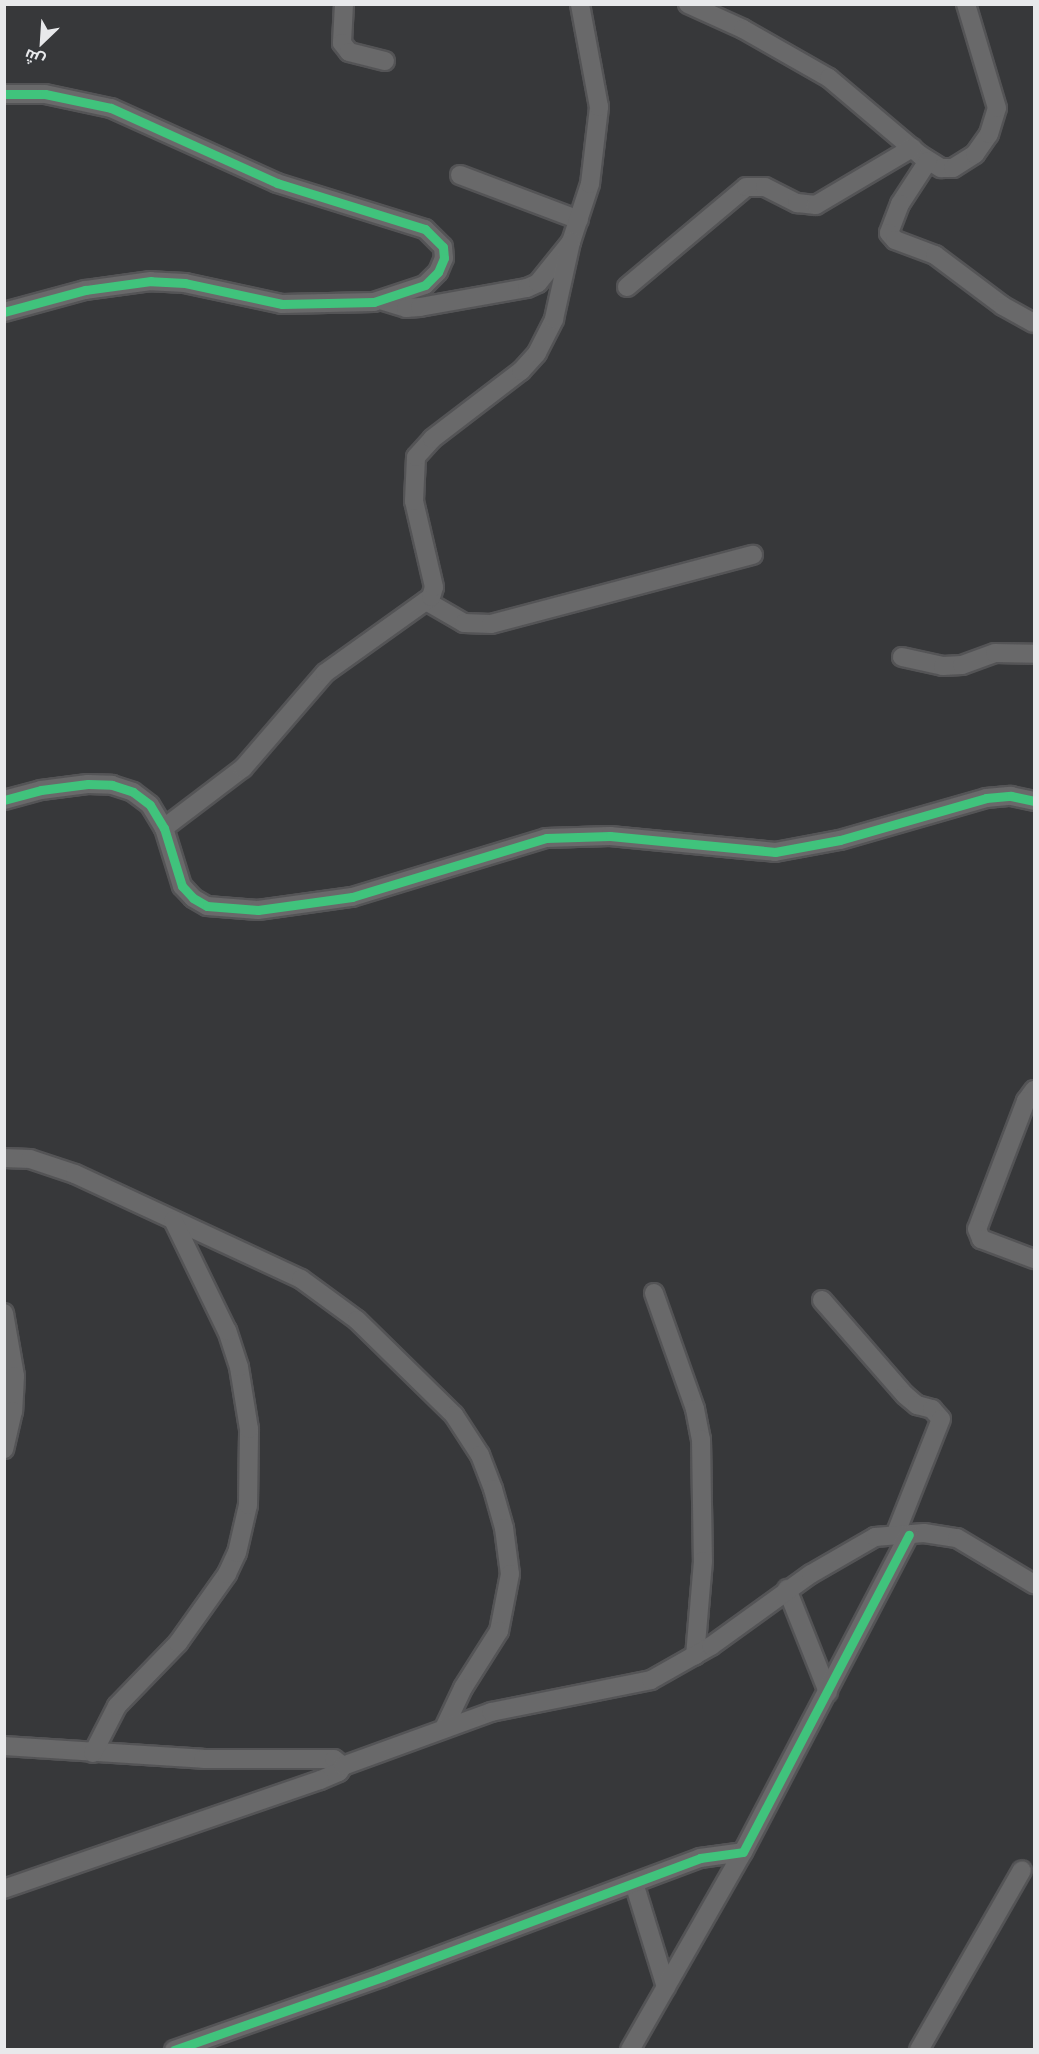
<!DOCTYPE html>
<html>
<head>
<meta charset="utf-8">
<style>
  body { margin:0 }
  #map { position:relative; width:1039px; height:2054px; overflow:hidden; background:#37383a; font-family:Barlow,Cairo,sans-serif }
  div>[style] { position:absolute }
  .roads { filter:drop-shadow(2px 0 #545456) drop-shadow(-2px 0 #545456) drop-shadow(0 2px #545456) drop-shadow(0 -2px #545456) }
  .minor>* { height:18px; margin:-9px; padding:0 9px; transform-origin:9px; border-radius:9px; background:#69696a }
  .cycleway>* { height:9px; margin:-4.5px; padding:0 4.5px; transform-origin:4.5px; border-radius:4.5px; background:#40c37c }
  span { translate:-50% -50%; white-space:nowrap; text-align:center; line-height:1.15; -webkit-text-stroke:6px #36383b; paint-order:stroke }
  .frame { position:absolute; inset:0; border:6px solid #e8e9eb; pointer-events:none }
  .north { position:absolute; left:12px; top:12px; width:60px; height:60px; -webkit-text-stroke:4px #36383b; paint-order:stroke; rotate:205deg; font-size:16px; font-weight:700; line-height:24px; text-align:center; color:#e8e9eb }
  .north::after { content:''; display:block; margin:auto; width:21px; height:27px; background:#e8e9eb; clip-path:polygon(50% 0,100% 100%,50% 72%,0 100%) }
</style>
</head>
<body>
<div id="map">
  <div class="roads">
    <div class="minor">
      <i style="left:344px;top:4px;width:39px;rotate:93deg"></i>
      <i style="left:342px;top:43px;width:11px;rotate:52deg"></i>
      <i style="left:349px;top:52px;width:37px;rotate:14deg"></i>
      <i style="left:688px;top:4px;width:60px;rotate:24.4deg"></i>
      <i style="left:743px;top:29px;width:99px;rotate:29.7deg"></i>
      <i style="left:829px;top:78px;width:119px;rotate:40.2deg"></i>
      <i style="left:920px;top:155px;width:25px;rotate:32deg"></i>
      <i style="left:941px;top:168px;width:12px"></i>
      <i style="left:953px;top:168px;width:26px;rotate:-32deg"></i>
      <i style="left:975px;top:154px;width:24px;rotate:-55deg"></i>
      <i style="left:989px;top:134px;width:27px;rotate:-73deg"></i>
      <i style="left:997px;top:108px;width:109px;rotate:-106.6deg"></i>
      <i style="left:4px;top:94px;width:41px"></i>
      <i style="left:45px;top:94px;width:67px;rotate:12deg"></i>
      <i style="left:111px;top:108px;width:182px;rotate:24.3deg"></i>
      <i style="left:277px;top:183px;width:155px;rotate:17.3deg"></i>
      <i style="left:425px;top:229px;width:25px;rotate:45deg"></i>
      <i style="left:443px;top:247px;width:11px;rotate:85deg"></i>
      <i style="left:444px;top:258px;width:15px;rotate:113deg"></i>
      <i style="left:438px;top:272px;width:18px;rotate:135deg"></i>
      <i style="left:425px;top:285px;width:54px;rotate:161.6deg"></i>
      <i style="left:374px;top:302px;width:92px;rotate:178.8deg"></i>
      <i style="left:282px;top:304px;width:99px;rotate:-167.8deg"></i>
      <i style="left:185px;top:283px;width:34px;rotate:-177deg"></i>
      <i style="left:151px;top:281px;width:67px;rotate:172.2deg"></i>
      <i style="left:85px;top:290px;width:84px;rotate:164.8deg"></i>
      <i style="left:928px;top:161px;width:51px;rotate:123.1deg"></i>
      <i style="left:900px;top:204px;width:31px;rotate:111deg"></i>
      <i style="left:889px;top:233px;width:9px;rotate:49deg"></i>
      <i style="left:895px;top:240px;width:43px;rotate:20.6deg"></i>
      <i style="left:935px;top:255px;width:85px;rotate:36.9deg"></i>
      <i style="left:1003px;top:306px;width:35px;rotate:29deg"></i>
      <i style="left:460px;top:175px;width:127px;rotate:20.7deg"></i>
      <i style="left:627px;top:287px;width:155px;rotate:-40deg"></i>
      <i style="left:746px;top:187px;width:19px"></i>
      <i style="left:765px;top:187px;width:36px;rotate:27deg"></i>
      <i style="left:797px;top:203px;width:19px;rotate:6deg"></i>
      <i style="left:816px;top:205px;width:112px;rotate:-30.7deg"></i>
      <i style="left:383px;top:301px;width:24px;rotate:17deg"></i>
      <i style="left:406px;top:308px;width:14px;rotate:-4deg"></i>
      <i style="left:420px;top:307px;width:109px;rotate:-10.1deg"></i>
      <i style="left:527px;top:288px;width:12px;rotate:-24deg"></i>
      <i style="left:538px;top:283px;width:53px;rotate:-51.2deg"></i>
      <i style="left:571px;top:242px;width:61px;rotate:-71.9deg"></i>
      <i style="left:590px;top:184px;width:78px;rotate:-83.3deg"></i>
      <i style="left:599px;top:107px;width:105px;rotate:-100.5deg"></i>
      <i style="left:426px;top:601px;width:44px;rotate:30.1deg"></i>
      <i style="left:464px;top:623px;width:27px;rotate:2deg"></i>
      <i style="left:491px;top:624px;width:271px;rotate:-14.8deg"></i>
      <i style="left:902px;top:657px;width:42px;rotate:12.4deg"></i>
      <i style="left:943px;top:666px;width:19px;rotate:-3deg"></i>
      <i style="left:962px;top:665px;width:35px;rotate:-20deg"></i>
      <i style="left:995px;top:653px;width:39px;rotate:1deg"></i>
      <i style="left:4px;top:800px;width:38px;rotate:-15deg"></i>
      <i style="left:41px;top:790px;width:47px;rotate:-7.3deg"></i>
      <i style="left:88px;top:784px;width:24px;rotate:2deg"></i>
      <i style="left:112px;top:785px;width:22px;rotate:18deg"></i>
      <i style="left:133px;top:792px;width:21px;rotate:37deg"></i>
      <i style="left:150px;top:805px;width:27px;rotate:59deg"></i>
      <i style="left:164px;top:828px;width:61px;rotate:72.8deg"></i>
      <i style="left:182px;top:886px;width:16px;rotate:47deg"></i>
      <i style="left:193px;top:898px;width:16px;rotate:30deg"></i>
      <i style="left:207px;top:906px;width:51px;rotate:4.5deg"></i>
      <i style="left:258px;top:910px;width:95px;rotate:-7.9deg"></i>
      <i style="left:352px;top:897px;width:203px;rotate:-16.9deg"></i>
      <i style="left:546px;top:838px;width:64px;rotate:-1.8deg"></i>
      <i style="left:610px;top:836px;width:166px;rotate:5.5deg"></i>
      <i style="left:775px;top:852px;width:66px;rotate:-10.5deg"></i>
      <i style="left:840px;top:840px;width:152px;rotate:-16deg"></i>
      <i style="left:986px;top:798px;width:25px;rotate:-5deg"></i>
      <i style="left:1011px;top:796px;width:24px;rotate:12deg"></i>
      <i style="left:164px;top:828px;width:99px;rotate:-37.2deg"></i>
      <i style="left:243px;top:768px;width:125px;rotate:-49.2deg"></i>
      <i style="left:325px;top:673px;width:130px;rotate:-35.6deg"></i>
      <i style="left:431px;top:597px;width:10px;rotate:-73deg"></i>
      <i style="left:434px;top:587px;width:88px;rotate:-103.1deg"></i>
      <i style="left:414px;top:501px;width:44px;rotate:-87.4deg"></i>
      <i style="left:416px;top:457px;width:24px;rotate:-48deg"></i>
      <i style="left:432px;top:439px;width:112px;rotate:-37.4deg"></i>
      <i style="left:521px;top:371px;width:24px;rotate:-48deg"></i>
      <i style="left:537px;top:353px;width:38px;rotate:-63deg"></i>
      <i style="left:554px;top:319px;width:79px;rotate:-77.6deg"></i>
      <i style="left:1034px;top:1090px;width:14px;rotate:126deg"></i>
      <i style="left:1026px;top:1101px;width:137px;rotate:110.9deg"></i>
      <i style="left:977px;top:1229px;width:11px;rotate:68deg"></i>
      <i style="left:981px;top:1239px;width:57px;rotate:20.7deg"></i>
      <i style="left:4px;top:1158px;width:26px;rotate:2deg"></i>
      <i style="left:30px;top:1159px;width:47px;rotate:18.4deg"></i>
      <i style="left:75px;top:1174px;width:249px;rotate:24.9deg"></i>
      <i style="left:301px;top:1279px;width:69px;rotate:36.2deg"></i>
      <i style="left:357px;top:1320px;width:136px;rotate:44.4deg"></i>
      <i style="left:454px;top:1415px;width:48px;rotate:57deg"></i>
      <i style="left:480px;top:1455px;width:36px;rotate:69deg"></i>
      <i style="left:493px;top:1489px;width:41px;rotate:74.2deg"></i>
      <i style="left:504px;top:1528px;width:46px;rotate:82.6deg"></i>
      <i style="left:510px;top:1574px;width:58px;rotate:100.9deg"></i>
      <i style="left:499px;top:1631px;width:67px;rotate:122.3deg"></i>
      <i style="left:463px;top:1688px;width:42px;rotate:115.3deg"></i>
      <i style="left:654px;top:1293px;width:123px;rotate:70.5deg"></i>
      <i style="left:695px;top:1409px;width:31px;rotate:79deg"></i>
      <i style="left:701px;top:1439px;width:122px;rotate:89.1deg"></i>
      <i style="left:703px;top:1561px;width:95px;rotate:94.8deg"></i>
      <i style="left:822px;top:1300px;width:126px;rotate:48.9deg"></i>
      <i style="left:905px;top:1395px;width:16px;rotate:40deg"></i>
      <i style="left:917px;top:1405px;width:16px;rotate:15deg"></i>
      <i style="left:932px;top:1409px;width:13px;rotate:48deg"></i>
      <i style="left:941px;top:1419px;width:125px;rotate:111.6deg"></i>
      <i style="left:4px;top:1313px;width:64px;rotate:80.1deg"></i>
      <i style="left:15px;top:1376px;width:35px;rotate:93deg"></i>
      <i style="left:13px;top:1411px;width:39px;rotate:103deg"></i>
      <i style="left:787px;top:1589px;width:111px;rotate:68.3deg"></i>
      <i style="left:4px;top:1746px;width:199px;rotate:3.7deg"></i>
      <i style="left:203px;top:1759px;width:131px"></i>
      <i style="left:334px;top:1759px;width:11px;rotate:38deg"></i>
      <i style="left:343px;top:1766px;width:7px;rotate:124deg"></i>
      <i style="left:339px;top:1772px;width:21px;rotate:157deg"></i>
      <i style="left:320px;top:1780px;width:334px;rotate:161deg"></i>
      <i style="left:93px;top:1753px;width:53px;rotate:-62.9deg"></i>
      <i style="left:117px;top:1706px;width:88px;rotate:-45.9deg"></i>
      <i style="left:178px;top:1643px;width:85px;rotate:-54.6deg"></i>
      <i style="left:227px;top:1574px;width:23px;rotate:-65deg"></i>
      <i style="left:237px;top:1553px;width:49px;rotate:-77.1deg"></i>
      <i style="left:248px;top:1505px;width:76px;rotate:-89.2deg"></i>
      <i style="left:249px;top:1429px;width:63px;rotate:-99.2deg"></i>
      <i style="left:239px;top:1367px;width:38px;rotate:-108deg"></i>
      <i style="left:227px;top:1331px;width:123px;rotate:-115.9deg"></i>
      <i style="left:343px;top:1766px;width:158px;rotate:-20deg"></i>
      <i style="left:491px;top:1712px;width:163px;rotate:-11.3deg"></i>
      <i style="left:651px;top:1680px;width:69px;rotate:-29.5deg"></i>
      <i style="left:711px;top:1646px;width:123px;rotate:-35.8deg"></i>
      <i style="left:811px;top:1574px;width:74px;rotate:-30deg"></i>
      <i style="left:875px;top:1537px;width:49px;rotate:-4.7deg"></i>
      <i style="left:924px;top:1533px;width:33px;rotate:9deg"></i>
      <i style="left:957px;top:1538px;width:90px;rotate:30.9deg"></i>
      <i style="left:634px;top:1883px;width:109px;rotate:72.9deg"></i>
      <i style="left:174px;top:2050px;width:220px;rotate:-19.3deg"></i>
      <i style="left:382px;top:1977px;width:340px;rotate:-20.5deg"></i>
      <i style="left:700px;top:1858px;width:43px;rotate:-7.9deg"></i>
      <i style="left:743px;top:1852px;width:358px;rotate:-62.4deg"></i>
      <i style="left:630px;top:2050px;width:228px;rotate:-60.3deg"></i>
      <i style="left:919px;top:2050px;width:207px;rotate:-60.2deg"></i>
    </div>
  </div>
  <div class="cycleway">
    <i style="left:4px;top:94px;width:41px"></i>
    <i style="left:45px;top:94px;width:67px;rotate:12deg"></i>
    <i style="left:111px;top:108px;width:182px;rotate:24.3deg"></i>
    <i style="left:277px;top:183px;width:155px;rotate:17.3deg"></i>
    <i style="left:425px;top:229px;width:25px;rotate:45deg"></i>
    <i style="left:443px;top:247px;width:11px;rotate:85deg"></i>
    <i style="left:444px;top:258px;width:15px;rotate:113deg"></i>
    <i style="left:438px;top:272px;width:18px;rotate:135deg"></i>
    <i style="left:425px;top:285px;width:54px;rotate:161.6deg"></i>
    <i style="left:374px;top:302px;width:92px;rotate:178.8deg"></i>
    <i style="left:282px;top:304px;width:99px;rotate:-167.8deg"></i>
    <i style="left:185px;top:283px;width:34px;rotate:-177deg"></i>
    <i style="left:151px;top:281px;width:67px;rotate:172.2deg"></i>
    <i style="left:85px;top:290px;width:84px;rotate:164.8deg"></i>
    <i style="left:4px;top:800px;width:38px;rotate:-15deg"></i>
    <i style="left:41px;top:790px;width:47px;rotate:-7.3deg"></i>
    <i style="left:88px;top:784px;width:24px;rotate:2deg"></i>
    <i style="left:112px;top:785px;width:22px;rotate:18deg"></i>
    <i style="left:133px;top:792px;width:21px;rotate:37deg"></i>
    <i style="left:150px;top:805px;width:27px;rotate:59deg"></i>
    <i style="left:164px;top:828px;width:61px;rotate:72.8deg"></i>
    <i style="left:182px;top:886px;width:16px;rotate:47deg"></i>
    <i style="left:193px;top:898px;width:16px;rotate:30deg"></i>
    <i style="left:207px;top:906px;width:51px;rotate:4.5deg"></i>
    <i style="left:258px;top:910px;width:95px;rotate:-7.9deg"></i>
    <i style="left:352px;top:897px;width:203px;rotate:-16.9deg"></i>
    <i style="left:546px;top:838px;width:64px;rotate:-1.8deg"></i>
    <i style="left:610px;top:836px;width:166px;rotate:5.5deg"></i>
    <i style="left:775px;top:852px;width:66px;rotate:-10.5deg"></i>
    <i style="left:840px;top:840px;width:152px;rotate:-16deg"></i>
    <i style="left:986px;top:798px;width:25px;rotate:-5deg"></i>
    <i style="left:1011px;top:796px;width:24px;rotate:12deg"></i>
    <i style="left:174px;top:2050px;width:220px;rotate:-19.3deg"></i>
    <i style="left:382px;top:1977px;width:340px;rotate:-20.5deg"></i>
    <i style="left:700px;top:1858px;width:43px;rotate:-7.9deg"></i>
    <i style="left:743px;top:1852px;width:358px;rotate:-62.4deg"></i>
  </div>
  <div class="frame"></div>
  <div class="north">ش</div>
</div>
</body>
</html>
